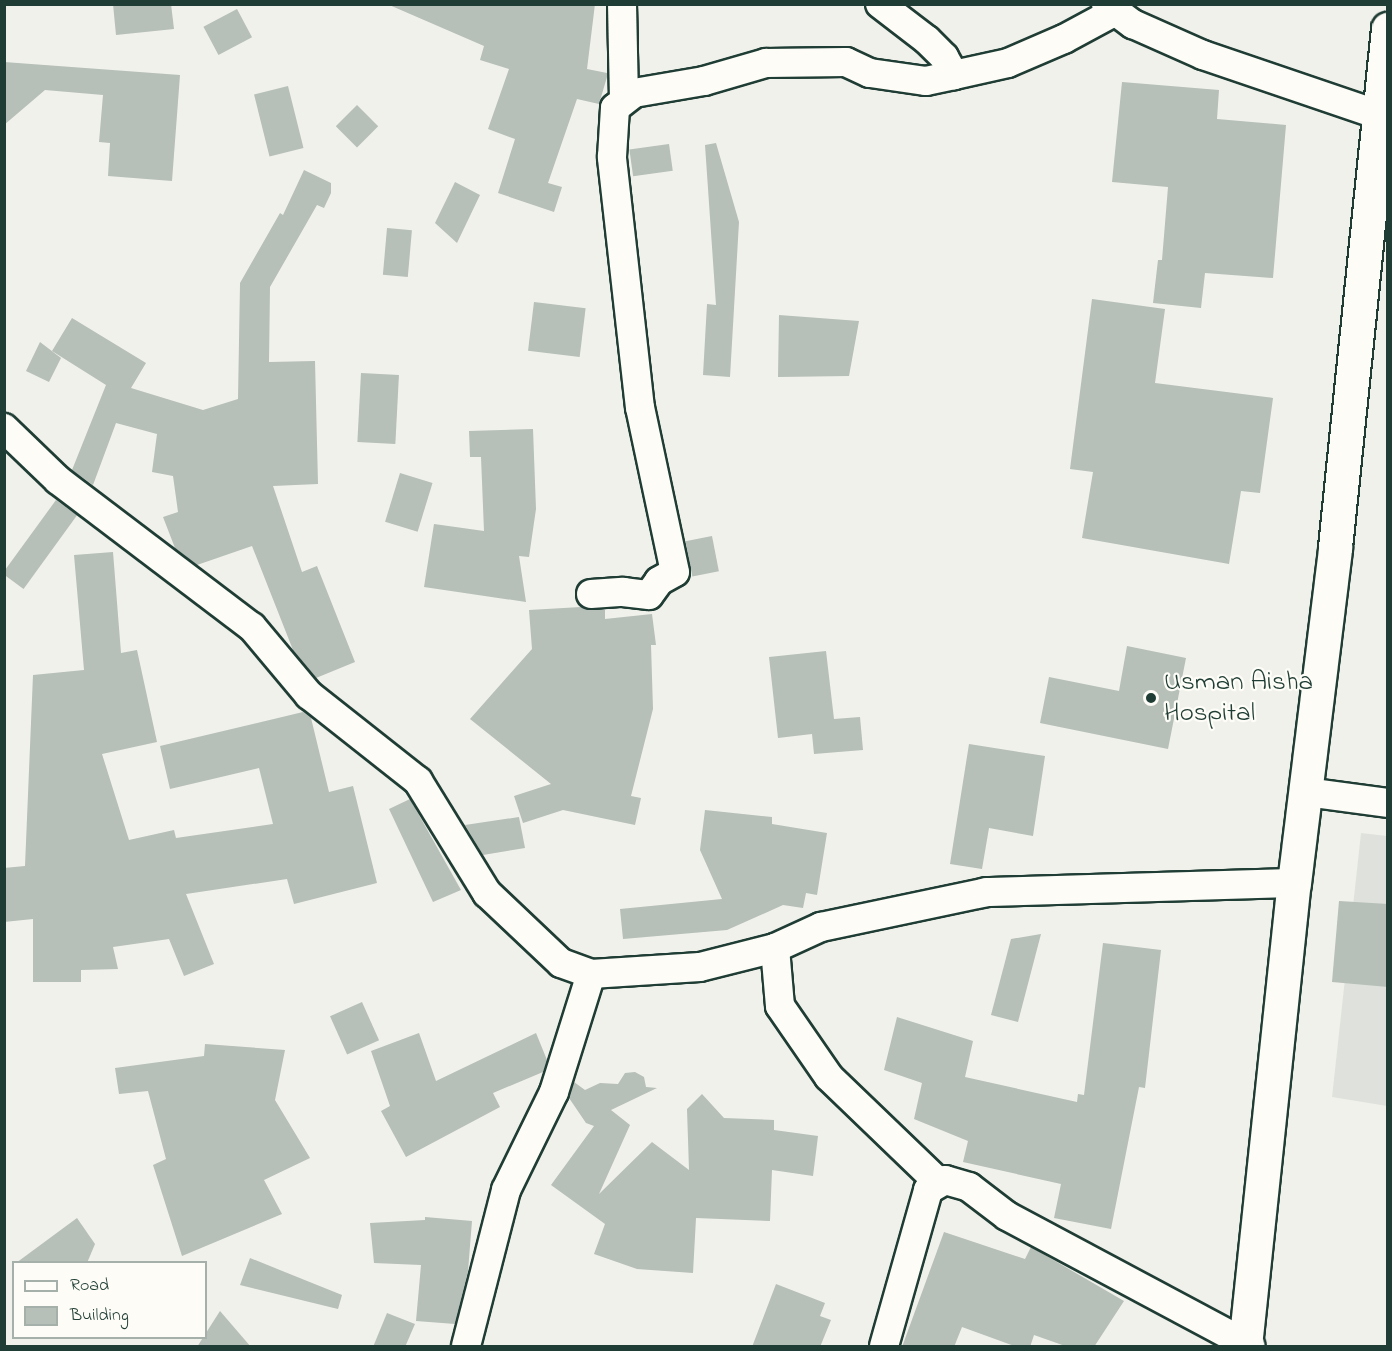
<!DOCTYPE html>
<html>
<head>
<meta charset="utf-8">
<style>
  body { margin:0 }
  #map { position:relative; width:1392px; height:1351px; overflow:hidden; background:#f0f1eb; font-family:"Indie Flower",sans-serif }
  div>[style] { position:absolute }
  .built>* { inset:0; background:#dfe2dc }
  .building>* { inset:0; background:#b6bfb8; transform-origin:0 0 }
  .roads { filter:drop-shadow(2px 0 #1f3d34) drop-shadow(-2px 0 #1f3d34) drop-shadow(0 2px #1f3d34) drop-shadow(0 -2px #1f3d34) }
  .minor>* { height:28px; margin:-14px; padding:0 14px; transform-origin:14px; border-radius:14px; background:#fdfcf7 }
  .trunk>* { height:33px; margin:-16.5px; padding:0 16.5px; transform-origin:16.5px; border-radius:16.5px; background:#fdfcf7 }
  .dots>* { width:16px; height:16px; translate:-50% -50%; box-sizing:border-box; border:3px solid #fdfcf7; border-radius:50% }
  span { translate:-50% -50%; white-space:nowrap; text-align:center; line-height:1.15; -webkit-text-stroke:4.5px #fdfcf7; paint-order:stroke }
  .poi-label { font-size:27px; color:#1f3d34 }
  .left { translate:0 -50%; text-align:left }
  .frame { position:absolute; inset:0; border:6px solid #1f3d34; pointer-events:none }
  .legend { position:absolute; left:12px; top:1261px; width:195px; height:78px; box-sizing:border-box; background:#fdfcf7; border:2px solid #a4b0a9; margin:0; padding:8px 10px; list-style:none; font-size:18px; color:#1f3d34 }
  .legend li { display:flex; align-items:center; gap:12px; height:30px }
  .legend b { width:30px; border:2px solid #a4b0a9 }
</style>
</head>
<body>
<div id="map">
  <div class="built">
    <i style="clip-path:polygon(1361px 833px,1387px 836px,1387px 1106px,1332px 1097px)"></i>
  </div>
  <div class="building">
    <i style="clip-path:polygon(113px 4px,171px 4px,174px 29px,116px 35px)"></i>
    <i style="clip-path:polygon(387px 4px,595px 4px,587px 69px,607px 73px,607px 77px,599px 104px,577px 99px,548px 183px,562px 187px,554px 212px,498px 193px,515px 139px,488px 129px,509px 69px,480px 60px,484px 46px)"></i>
    <i style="left:237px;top:9px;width:32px;height:38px;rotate:62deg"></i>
    <i style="clip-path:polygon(4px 62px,180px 75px,172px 181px,108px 176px,110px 143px,99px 142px,103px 95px,45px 90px,4px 125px)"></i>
    <i style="clip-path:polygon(1122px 82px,1219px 90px,1217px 119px,1286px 125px,1273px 278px,1205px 273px,1201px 308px,1153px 303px,1158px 260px,1162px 260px,1168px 187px,1112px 182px)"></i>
    <i style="left:288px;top:86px;width:64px;height:35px;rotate:76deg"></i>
    <i style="left:357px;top:105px;width:30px;height:30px;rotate:45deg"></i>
    <i style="clip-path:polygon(716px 143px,739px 222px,730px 377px,703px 375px,707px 304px,716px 305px,705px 145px)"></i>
    <i style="left:669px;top:144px;width:27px;height:40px;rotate:82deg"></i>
    <i style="clip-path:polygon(304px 170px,331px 183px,331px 193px,324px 208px,317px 205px,270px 287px,269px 362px,315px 361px,318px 484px,273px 486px,302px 572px,317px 566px,355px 662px,316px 678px,293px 650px,252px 546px,197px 565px,175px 548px,163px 517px,178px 512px,173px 476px,152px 472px,157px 434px,116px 423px,93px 485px,72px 470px,106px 385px,52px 351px,72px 318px,146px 363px,131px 388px,203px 410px,238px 399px,240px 283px,280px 213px,283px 215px)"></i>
    <i style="clip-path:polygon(455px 182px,480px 195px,457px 243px,435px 223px)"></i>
    <i style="left:387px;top:228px;width:25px;height:47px;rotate:5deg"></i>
    <i style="clip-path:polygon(1092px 299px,1165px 309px,1155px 383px,1273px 398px,1260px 493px,1241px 491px,1229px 564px,1082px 538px,1093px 472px,1070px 469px)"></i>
    <i style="left:534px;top:302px;width:52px;height:49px;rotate:7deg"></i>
    <i style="clip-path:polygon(779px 315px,859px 321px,849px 376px,778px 377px)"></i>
    <i style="clip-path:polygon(40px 342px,61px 358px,49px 382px,26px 371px)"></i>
    <i style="left:361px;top:373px;width:38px;height:69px;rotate:3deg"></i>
    <i style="clip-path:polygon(533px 429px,536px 509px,529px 557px,519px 556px,526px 602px,424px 587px,434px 524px,484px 531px,481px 457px,470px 457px,469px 431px)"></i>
    <i style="left:400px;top:473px;width:34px;height:51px;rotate:17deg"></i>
    <i style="left:56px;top:500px;width:26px;height:91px;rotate:36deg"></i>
    <i style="left:712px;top:536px;width:36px;height:27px;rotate:79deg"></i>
    <i style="clip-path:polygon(113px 552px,121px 653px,137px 650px,157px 742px,102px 754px,129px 840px,174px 830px,176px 838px,273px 824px,259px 768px,170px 789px,160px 746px,303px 712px,311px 718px,329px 792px,353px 786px,377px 883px,294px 904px,287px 879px,186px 894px,214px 964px,184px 976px,169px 939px,113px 947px,118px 969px,81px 970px,81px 982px,33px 982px,33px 919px,4px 922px,4px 868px,25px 866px,33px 675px,84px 670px,74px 555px)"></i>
    <i style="clip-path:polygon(581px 607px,605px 610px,605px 619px,652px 614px,656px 645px,651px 645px,653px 709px,631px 796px,641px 798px,635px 825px,563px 810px,523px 823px,514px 796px,551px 784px,470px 719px,532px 649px,529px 610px)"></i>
    <i style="clip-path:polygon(1127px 646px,1186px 658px,1168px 749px,1040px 723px,1049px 677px,1119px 691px)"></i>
    <i style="clip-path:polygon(826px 651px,834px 719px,860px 717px,863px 750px,814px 754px,812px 734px,778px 738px,769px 657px)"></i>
    <i style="clip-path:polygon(969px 744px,1045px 756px,1033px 836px,989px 828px,982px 869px,950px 864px)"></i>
    <i style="clip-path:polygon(410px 799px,461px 890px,433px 902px,389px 809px)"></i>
    <i style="clip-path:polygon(705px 810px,772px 817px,772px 824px,827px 833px,817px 895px,806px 893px,803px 908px,783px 905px,727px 930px,623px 939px,620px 909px,722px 899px,700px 850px)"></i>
    <i style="clip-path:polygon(519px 817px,525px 848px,483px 855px,465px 825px)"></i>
    <i style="clip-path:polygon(1339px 901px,1388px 904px,1388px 987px,1332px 982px)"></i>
    <i style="clip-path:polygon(1041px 934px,1018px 1022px,991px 1015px,1011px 939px)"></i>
    <i style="clip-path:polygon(1103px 943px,1161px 950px,1145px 1088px,1139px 1087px,1111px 1229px,1054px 1218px,1061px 1184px,963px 1162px,968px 1141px,914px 1119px,922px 1083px,884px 1070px,897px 1017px,973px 1041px,965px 1077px,1077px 1102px,1078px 1094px,1084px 1095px)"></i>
    <i style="left:362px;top:1002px;width:42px;height:35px;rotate:66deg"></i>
    <i style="clip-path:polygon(419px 1033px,436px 1081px,536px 1033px,547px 1060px,543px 1072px,493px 1093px,500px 1107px,406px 1157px,381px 1111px,390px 1106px,371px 1051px)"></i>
    <i style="clip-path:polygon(205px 1044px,285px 1050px,275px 1100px,310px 1158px,264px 1180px,282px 1214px,182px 1256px,153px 1165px,166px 1159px,148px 1091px,119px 1094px,115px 1068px,204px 1056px)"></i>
    <i style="clip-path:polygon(635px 1072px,644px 1077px,646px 1087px,657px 1088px,611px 1110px,630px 1125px,599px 1194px,652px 1142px,689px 1170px,687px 1109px,702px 1094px,724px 1118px,774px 1120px,774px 1130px,818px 1136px,813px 1176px,772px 1170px,770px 1221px,696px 1218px,693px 1273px,637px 1269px,594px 1254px,605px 1224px,551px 1185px,594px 1126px,586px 1123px,569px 1098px,574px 1082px,585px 1090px,600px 1083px,618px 1084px,625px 1073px)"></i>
    <i style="clip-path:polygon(425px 1217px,472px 1221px,468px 1271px,455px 1324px,416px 1321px,421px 1265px,374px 1263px,370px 1223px,425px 1220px)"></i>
    <i style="clip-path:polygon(77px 1218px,95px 1244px,87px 1263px,16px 1263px)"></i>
    <i style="clip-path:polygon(944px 1232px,1025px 1259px,1031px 1247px,1124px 1301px,1094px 1347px,1068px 1347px,1034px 1335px,1030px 1347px,1017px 1347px,962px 1327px,954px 1347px,902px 1347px)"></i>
    <i style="clip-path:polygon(250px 1258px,342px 1295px,338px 1309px,240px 1285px)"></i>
    <i style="clip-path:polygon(776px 1284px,825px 1303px,820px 1316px,831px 1320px,820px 1347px,752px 1347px)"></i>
    <i style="clip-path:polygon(220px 1311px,251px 1347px,197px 1347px)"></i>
    <i style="clip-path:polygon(387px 1313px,415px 1324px,405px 1347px,373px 1347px)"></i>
  </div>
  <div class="roads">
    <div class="minor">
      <i style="left:622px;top:4px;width:95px;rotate:88.8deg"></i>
      <i style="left:880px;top:4px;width:59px;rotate:37.5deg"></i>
      <i style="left:927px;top:40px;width:24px;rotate:45deg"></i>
      <i style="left:944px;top:57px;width:21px;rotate:61deg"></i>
      <i style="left:954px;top:75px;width:55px;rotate:-12.5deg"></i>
      <i style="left:1008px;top:63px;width:61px;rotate:-23.2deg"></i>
      <i style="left:1064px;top:39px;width:59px;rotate:-28.3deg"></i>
      <i style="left:1116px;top:11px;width:7px;rotate:-98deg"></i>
      <i style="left:1106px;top:4px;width:34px;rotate:37deg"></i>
      <i style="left:1133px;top:24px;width:77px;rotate:23.9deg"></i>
      <i style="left:1203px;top:55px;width:183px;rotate:18.8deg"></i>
      <i style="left:4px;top:428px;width:75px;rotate:43.9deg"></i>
      <i style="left:58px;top:480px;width:243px;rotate:37.2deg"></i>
      <i style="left:252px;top:627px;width:89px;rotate:50deg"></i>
      <i style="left:309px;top:695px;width:139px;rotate:38.3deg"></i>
      <i style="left:418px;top:781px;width:132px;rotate:58.4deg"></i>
      <i style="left:487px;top:893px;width:102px;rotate:43.4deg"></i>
      <i style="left:561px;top:963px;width:32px;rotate:20deg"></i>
      <i style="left:591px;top:974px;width:109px;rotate:-3.7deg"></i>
      <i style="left:700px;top:967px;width:77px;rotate:-14.2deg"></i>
      <i style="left:775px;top:948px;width:51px;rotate:-24.5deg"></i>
      <i style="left:821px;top:927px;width:170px;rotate:-11.9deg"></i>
      <i style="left:987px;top:892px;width:307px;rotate:-1.7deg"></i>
      <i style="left:591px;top:594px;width:32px;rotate:-4deg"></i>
      <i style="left:623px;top:592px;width:26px;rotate:7deg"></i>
      <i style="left:649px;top:595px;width:17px;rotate:-54deg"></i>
      <i style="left:659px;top:581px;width:18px;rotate:-29deg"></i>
      <i style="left:675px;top:572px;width:168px;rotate:-102deg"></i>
      <i style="left:640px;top:408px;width:253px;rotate:-96.4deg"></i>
      <i style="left:612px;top:157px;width:49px;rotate:-86.5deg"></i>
      <i style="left:615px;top:108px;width:24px;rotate:-38deg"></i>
      <i style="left:634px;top:93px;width:71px;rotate:-9.7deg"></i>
      <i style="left:704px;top:81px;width:65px;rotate:-16.2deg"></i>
      <i style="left:766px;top:63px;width:80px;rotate:-0.7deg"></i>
      <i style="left:846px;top:62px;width:26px;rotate:25deg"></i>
      <i style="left:870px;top:73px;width:57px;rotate:8.1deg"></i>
      <i style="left:926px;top:81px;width:29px;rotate:-12deg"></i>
      <i style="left:1306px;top:792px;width:83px;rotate:7.6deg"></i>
      <i style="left:775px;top:948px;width:58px;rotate:85.1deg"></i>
      <i style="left:780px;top:1006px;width:86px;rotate:55.4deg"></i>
      <i style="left:829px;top:1077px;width:151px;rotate:43.9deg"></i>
      <i style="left:466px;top:1346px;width:161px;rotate:-75.6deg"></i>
      <i style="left:506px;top:1190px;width:109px;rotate:-63.9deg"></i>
      <i style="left:554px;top:1092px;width:124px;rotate:-72.6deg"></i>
      <i style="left:884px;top:1346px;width:162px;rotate:-74.2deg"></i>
      <i style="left:928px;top:1190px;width:20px;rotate:-30deg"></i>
      <i style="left:945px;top:1180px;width:25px;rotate:16deg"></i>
      <i style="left:969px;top:1187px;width:48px;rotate:37.3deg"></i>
      <i style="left:1007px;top:1216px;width:276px;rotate:28.1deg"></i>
    </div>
    <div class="trunk">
      <i style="left:1245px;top:1346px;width:466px;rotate:-84deg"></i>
      <i style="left:1294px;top:883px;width:338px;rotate:-83deg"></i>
      <i style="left:1335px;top:547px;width:521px;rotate:-84.16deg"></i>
    </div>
  </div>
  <div class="dots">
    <i style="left:1151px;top:698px;background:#1f3d34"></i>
  </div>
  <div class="poi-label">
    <span class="left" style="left:1164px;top:698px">Usman Aisha<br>Hospital</span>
  </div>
  <div class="frame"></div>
  <ul class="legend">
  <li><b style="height:8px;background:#fdfcf7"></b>Road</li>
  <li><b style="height:16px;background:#b6bfb8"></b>Building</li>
  </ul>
</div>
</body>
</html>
